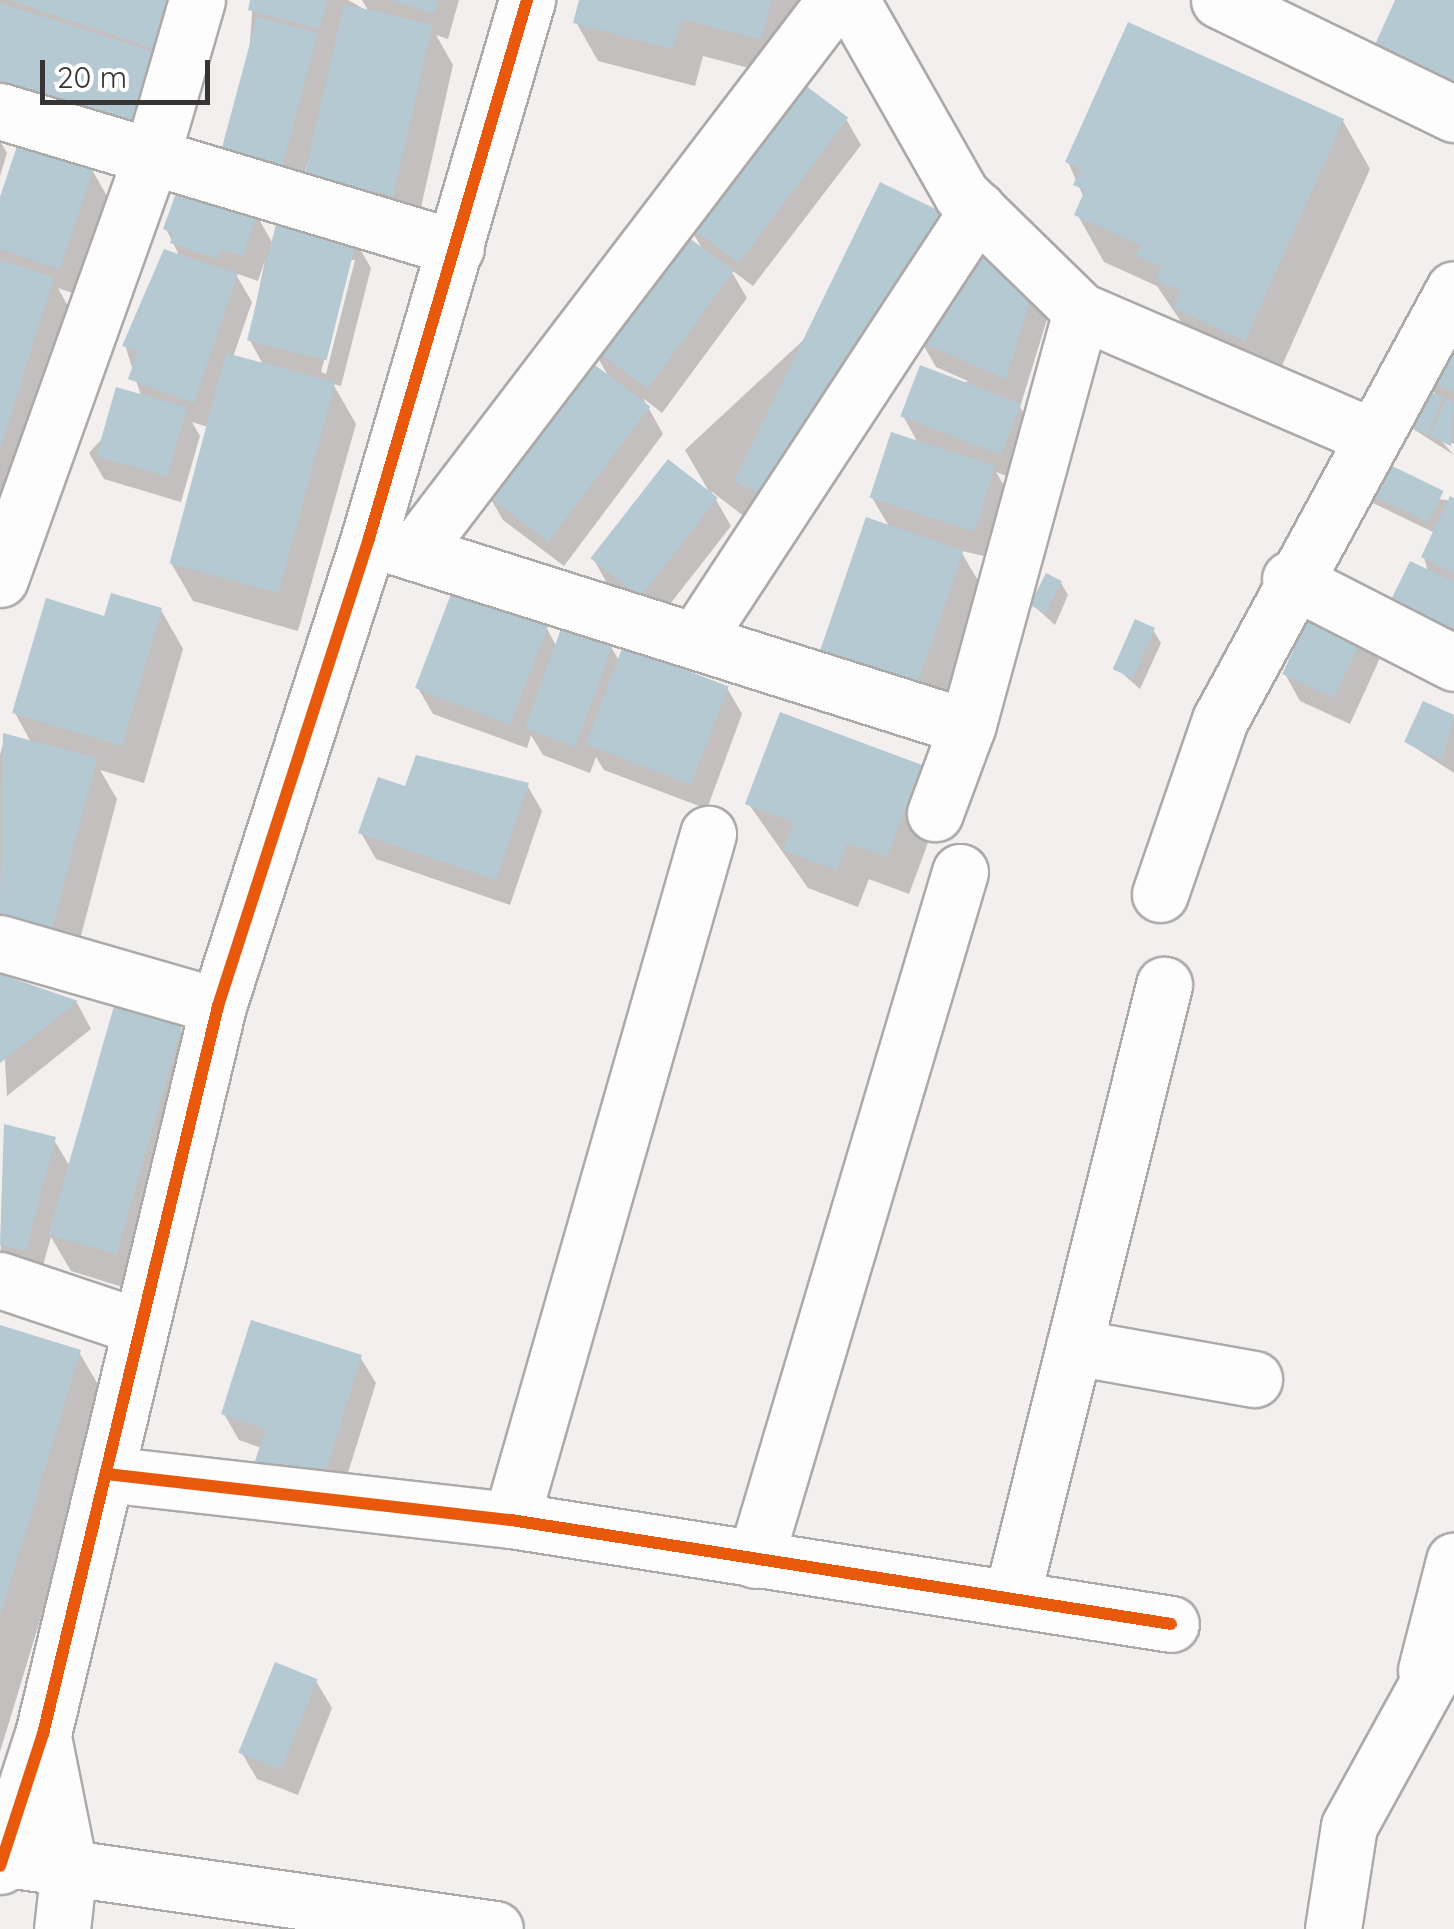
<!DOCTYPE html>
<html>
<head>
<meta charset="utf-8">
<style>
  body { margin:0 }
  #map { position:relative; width:1454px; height:1929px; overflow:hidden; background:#f4efef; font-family:Quicksand,sans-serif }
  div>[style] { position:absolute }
  .shadow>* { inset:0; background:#0003 }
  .building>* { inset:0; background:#b4c9d1; transform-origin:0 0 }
  .roads { filter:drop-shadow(2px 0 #aca9a9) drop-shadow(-2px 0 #aca9a9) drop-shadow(0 2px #aca9a9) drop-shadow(0 -2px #aca9a9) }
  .minor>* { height:55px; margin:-27.5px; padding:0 27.5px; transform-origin:27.5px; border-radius:27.5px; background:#fdfdfd }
  .cycleway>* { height:12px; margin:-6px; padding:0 6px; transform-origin:6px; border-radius:6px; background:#e8590c }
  span { translate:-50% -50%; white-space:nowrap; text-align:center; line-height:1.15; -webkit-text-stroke:8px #fff; paint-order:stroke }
  .scale { position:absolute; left:40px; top:60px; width:170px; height:45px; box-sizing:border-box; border:5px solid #373434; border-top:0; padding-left:12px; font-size:30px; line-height:35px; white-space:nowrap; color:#373434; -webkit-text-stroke:8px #fff; paint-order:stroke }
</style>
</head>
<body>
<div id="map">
  <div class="shadow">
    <i style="clip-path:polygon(0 0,196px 0,170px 69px,0 129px)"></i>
    <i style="clip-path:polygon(253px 0,348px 0,369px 12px,362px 0,459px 0,448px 39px,436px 35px,453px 65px,415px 234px,330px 214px,317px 136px,297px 194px,240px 180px)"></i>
    <i style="clip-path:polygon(582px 0,803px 0,783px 77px,703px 56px,695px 86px,598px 61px,576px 22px)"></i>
    <i style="clip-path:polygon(846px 119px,861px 145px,753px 286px,730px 269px,747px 298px,662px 413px,643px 398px,663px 434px,564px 566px,503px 520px,488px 494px,610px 379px,590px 344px,704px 252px,686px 221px)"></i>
    <i style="clip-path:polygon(1343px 121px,1370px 169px,1272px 388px,1204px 356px,1157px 286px,1104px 262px,1077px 214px,1084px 198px,1068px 162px)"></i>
    <i style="clip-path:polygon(0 141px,7px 153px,0 176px)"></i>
    <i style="clip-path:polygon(92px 170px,107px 196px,75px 294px,58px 288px,74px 317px,0 506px,0 205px)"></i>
    <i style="clip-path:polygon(evenodd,256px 214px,273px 244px,356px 242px,371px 268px,341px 386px,333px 384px,356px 424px,298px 631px,193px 601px,171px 563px,208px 427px,192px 422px,200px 436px,181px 502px,104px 479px,89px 453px,141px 396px,125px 345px,180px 257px,166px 229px,256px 214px,265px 260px,249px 339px,264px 366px,233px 357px,252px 302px,235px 273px,258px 281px,265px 260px,256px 214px,349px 260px,355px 260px,326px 374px,321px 372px,349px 260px)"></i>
    <i style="clip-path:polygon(939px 214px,961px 252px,758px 527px,711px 491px,731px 526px,656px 622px,608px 585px,593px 558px,711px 495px,685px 450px)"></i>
    <i style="clip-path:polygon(973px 240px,1049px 313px,1020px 407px,1035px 432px,1017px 480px,996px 472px,1009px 494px,988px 557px,945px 547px,962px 553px,984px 591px,937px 723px,843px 690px,890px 528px,871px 496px,918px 443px,903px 416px,968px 381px,936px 367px,921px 341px)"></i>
    <i style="clip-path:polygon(1454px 334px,1454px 444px,1439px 438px,1454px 455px,1410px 427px,1437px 397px,1426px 377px)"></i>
    <i style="clip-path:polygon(1365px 490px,1454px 501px,1454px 670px,1424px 557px,1435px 533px,1373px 503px)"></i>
    <i style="clip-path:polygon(1061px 583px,1068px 595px,1055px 625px,1034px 606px)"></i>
    <i style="clip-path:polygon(161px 610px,183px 649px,144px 783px,100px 770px,117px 799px,73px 966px,0 946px,0 755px,5px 736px,32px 744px,15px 713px,106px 619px)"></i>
    <i style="clip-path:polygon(546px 627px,557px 647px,611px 647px,620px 662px,727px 688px,742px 714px,707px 809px,604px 770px,596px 757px,590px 773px,543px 755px,531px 735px,527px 748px,433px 714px,418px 688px)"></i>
    <i style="clip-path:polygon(1153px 630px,1161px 643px,1140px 689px,1116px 668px)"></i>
    <i style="clip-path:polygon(1365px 632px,1380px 658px,1350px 724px,1300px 701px,1285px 674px)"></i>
    <i style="clip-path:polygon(1424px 704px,1454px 718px,1454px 773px,1406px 742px)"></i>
    <i style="clip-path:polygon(920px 767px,942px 805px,909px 894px,869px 879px,858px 907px,808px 888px,748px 803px)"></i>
    <i style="clip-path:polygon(527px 785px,542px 811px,510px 905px,376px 859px,361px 833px,407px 789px)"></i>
    <i style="clip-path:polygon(0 977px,77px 1003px,91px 1029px,7px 1096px)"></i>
    <i style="clip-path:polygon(180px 1028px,202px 1066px,135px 1291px,71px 1271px,51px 1237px,40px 1276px,0 1266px,6px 1127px,54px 1140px,69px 1165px)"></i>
    <i style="clip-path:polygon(0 1328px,79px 1352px,107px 1400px,0 1752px)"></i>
    <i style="clip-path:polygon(360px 1357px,376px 1383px,337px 1508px,273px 1487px,258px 1461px,262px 1448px,239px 1440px,224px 1414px)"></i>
    <i style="clip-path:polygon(316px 1681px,332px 1708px,298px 1795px,257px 1779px,242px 1753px)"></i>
  </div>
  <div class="building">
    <i style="clip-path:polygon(11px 0,170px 0,154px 49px)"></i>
    <i style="clip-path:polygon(250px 0,327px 0,320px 29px,248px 10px)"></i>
    <i style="clip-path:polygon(391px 0,438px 0,434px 14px)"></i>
    <i style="clip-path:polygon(579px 0,772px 0,761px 40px,682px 19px,673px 49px,573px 23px)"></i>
    <i style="clip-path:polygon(1395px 0,1454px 0,1454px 86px,1373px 49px)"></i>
    <i style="clip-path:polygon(0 3px,164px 55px,136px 143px,0 99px)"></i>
    <i style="left:344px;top:4px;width:91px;height:176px;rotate:13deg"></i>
    <i style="left:257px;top:17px;width:63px;height:141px;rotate:15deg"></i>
    <i style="clip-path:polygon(1128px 22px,1344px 119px,1245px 341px,1173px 308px,1181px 291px,1156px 280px,1162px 267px,1136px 256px,1141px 245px,1074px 215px,1085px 190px,1073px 185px,1081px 169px,1065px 162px)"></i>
    <i style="left:793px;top:76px;width:69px;height:182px;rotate:37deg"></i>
    <i style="clip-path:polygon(18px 143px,94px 168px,60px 269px,0 249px,0 197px)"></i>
    <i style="left:880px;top:182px;width:68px;height:333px;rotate:26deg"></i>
    <i style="clip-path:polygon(179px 185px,258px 212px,243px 256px,221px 249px,217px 259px,170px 243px,173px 233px,163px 229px)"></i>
    <i style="left:277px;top:220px;width:82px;height:124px;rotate:14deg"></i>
    <i style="left:674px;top:227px;width:74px;height:146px;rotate:36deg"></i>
    <i style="clip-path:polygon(972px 236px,1035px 284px,1006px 379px,918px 341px)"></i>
    <i style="clip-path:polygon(164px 249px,238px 274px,194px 403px,128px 379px,138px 351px,122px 346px)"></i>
    <i style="clip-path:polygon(0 260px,54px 277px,1px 446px,0 446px)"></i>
    <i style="clip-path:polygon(1454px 331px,1454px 392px,1423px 377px)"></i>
    <i style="left:226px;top:353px;width:113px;height:218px;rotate:15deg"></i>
    <i style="left:587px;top:359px;width:79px;height:169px;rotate:37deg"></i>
    <i style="left:920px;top:365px;width:108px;height:55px;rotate:21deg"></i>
    <i style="left:116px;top:387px;width:74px;height:72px;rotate:16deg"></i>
    <i style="left:1424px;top:389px;width:21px;height:41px;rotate:23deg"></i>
    <i style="clip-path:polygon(1446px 399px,1454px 402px,1451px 446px,1430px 436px)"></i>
    <i style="left:891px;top:432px;width:110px;height:69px;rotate:18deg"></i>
    <i style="left:668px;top:459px;width:63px;height:126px;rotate:38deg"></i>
    <i style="left:1378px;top:459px;width:73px;height:35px;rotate:26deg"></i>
    <i style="clip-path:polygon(1450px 496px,1454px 498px,1454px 573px,1421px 557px)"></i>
    <i style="left:866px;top:517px;width:103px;height:144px;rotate:19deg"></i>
    <i style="clip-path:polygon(1410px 561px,1454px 582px,1454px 624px,1443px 647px,1382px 618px)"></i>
    <i style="left:1046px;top:573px;width:18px;height:36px;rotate:27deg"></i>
    <i style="left:453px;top:589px;width:102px;height:106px;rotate:21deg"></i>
    <i style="clip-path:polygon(111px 593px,162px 608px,122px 746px,12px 713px,46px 598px,104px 616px)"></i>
    <i style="left:1314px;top:606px;width:57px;height:75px;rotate:25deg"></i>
    <i style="left:1135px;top:619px;width:22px;height:55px;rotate:24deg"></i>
    <i style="left:562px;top:626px;width:54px;height:109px;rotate:20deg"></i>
    <i style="left:623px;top:646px;width:113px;height:105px;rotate:21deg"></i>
    <i style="clip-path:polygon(1423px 701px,1454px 715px,1442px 760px,1404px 742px)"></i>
    <i style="clip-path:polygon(780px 712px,922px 765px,887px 857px,847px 843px,837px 870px,783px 850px,794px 822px,745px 804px)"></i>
    <i style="clip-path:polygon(3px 733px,97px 758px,52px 929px,0 915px)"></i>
    <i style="clip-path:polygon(416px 755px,529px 783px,496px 880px,358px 833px,378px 777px,405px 786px)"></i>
    <i style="clip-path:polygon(0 974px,78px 1001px,0 1063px)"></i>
    <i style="left:114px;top:1006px;width:71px;height:238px;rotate:16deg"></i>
    <i style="clip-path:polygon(4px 1124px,56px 1137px,26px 1251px,0 1245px)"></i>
    <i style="clip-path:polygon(251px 1320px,362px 1355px,322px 1483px,255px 1461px,266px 1429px,221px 1414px)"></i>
    <i style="clip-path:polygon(0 1325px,81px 1350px,1px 1613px,0 1613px)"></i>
    <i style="left:275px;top:1662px;width:46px;height:98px;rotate:22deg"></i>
  </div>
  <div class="roads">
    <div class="minor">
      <i style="left:851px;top:0;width:223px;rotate:60.4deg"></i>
      <i style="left:961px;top:194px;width:168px;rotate:44.3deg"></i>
      <i style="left:1081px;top:311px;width:431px;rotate:105.3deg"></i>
      <i style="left:967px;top:727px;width:92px;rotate:110.4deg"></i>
      <i style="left:1219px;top:0;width:261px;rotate:25.9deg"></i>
      <i style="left:0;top:111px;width:476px;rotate:16.7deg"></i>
      <i style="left:1081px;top:311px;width:316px;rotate:23.3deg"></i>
      <i style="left:384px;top:543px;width:611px;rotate:17.52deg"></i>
      <i style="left:414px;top:552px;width:694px;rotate:-52.67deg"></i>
      <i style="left:0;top:579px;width:450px;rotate:-70.3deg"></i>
      <i style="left:152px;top:155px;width:161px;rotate:-73.8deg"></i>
      <i style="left:1290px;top:579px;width:184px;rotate:27.1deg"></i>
      <i style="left:695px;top:641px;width:516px;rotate:-56.77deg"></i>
      <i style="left:1160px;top:894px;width:184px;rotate:-71deg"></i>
      <i style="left:1220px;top:720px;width:490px;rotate:-61.5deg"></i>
      <i style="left:0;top:943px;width:227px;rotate:16.1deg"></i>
      <i style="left:0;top:1280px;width:145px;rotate:18.6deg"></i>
      <i style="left:1074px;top:1347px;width:183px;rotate:10.1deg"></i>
      <i style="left:106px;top:1474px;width:408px;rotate:6.5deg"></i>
      <i style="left:511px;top:1520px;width:668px;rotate:8.95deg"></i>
      <i style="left:511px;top:1520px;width:714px;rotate:-73.98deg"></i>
      <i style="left:755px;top:1560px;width:718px;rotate:-73.41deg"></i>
      <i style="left:1012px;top:1596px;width:630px;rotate:-76.03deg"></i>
      <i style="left:1426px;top:1670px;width:113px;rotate:-75.6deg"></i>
      <i style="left:43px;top:1737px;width:133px;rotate:78.7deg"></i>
      <i style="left:69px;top:1867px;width:62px;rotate:96.4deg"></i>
      <i style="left:0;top:1858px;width:500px;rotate:8.16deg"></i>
      <i style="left:0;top:1866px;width:139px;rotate:-72deg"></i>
      <i style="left:43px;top:1734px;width:749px;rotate:-76.48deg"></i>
      <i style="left:218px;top:1006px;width:492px;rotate:-72.1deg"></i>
      <i style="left:369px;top:538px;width:561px;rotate:-73.63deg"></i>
      <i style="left:1333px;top:1929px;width:104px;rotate:-81.2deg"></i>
      <i style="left:1349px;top:1826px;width:218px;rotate:-61.2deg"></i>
    </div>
  </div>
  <div class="cycleway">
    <i style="left:106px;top:1474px;width:408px;rotate:6.5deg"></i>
    <i style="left:511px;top:1520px;width:668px;rotate:8.95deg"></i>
    <i style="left:0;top:1866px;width:139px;rotate:-72deg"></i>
    <i style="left:43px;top:1734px;width:749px;rotate:-76.48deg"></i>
    <i style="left:218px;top:1006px;width:492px;rotate:-72.1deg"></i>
    <i style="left:369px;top:538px;width:561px;rotate:-73.63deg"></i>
  </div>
  <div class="scale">20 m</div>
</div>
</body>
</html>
